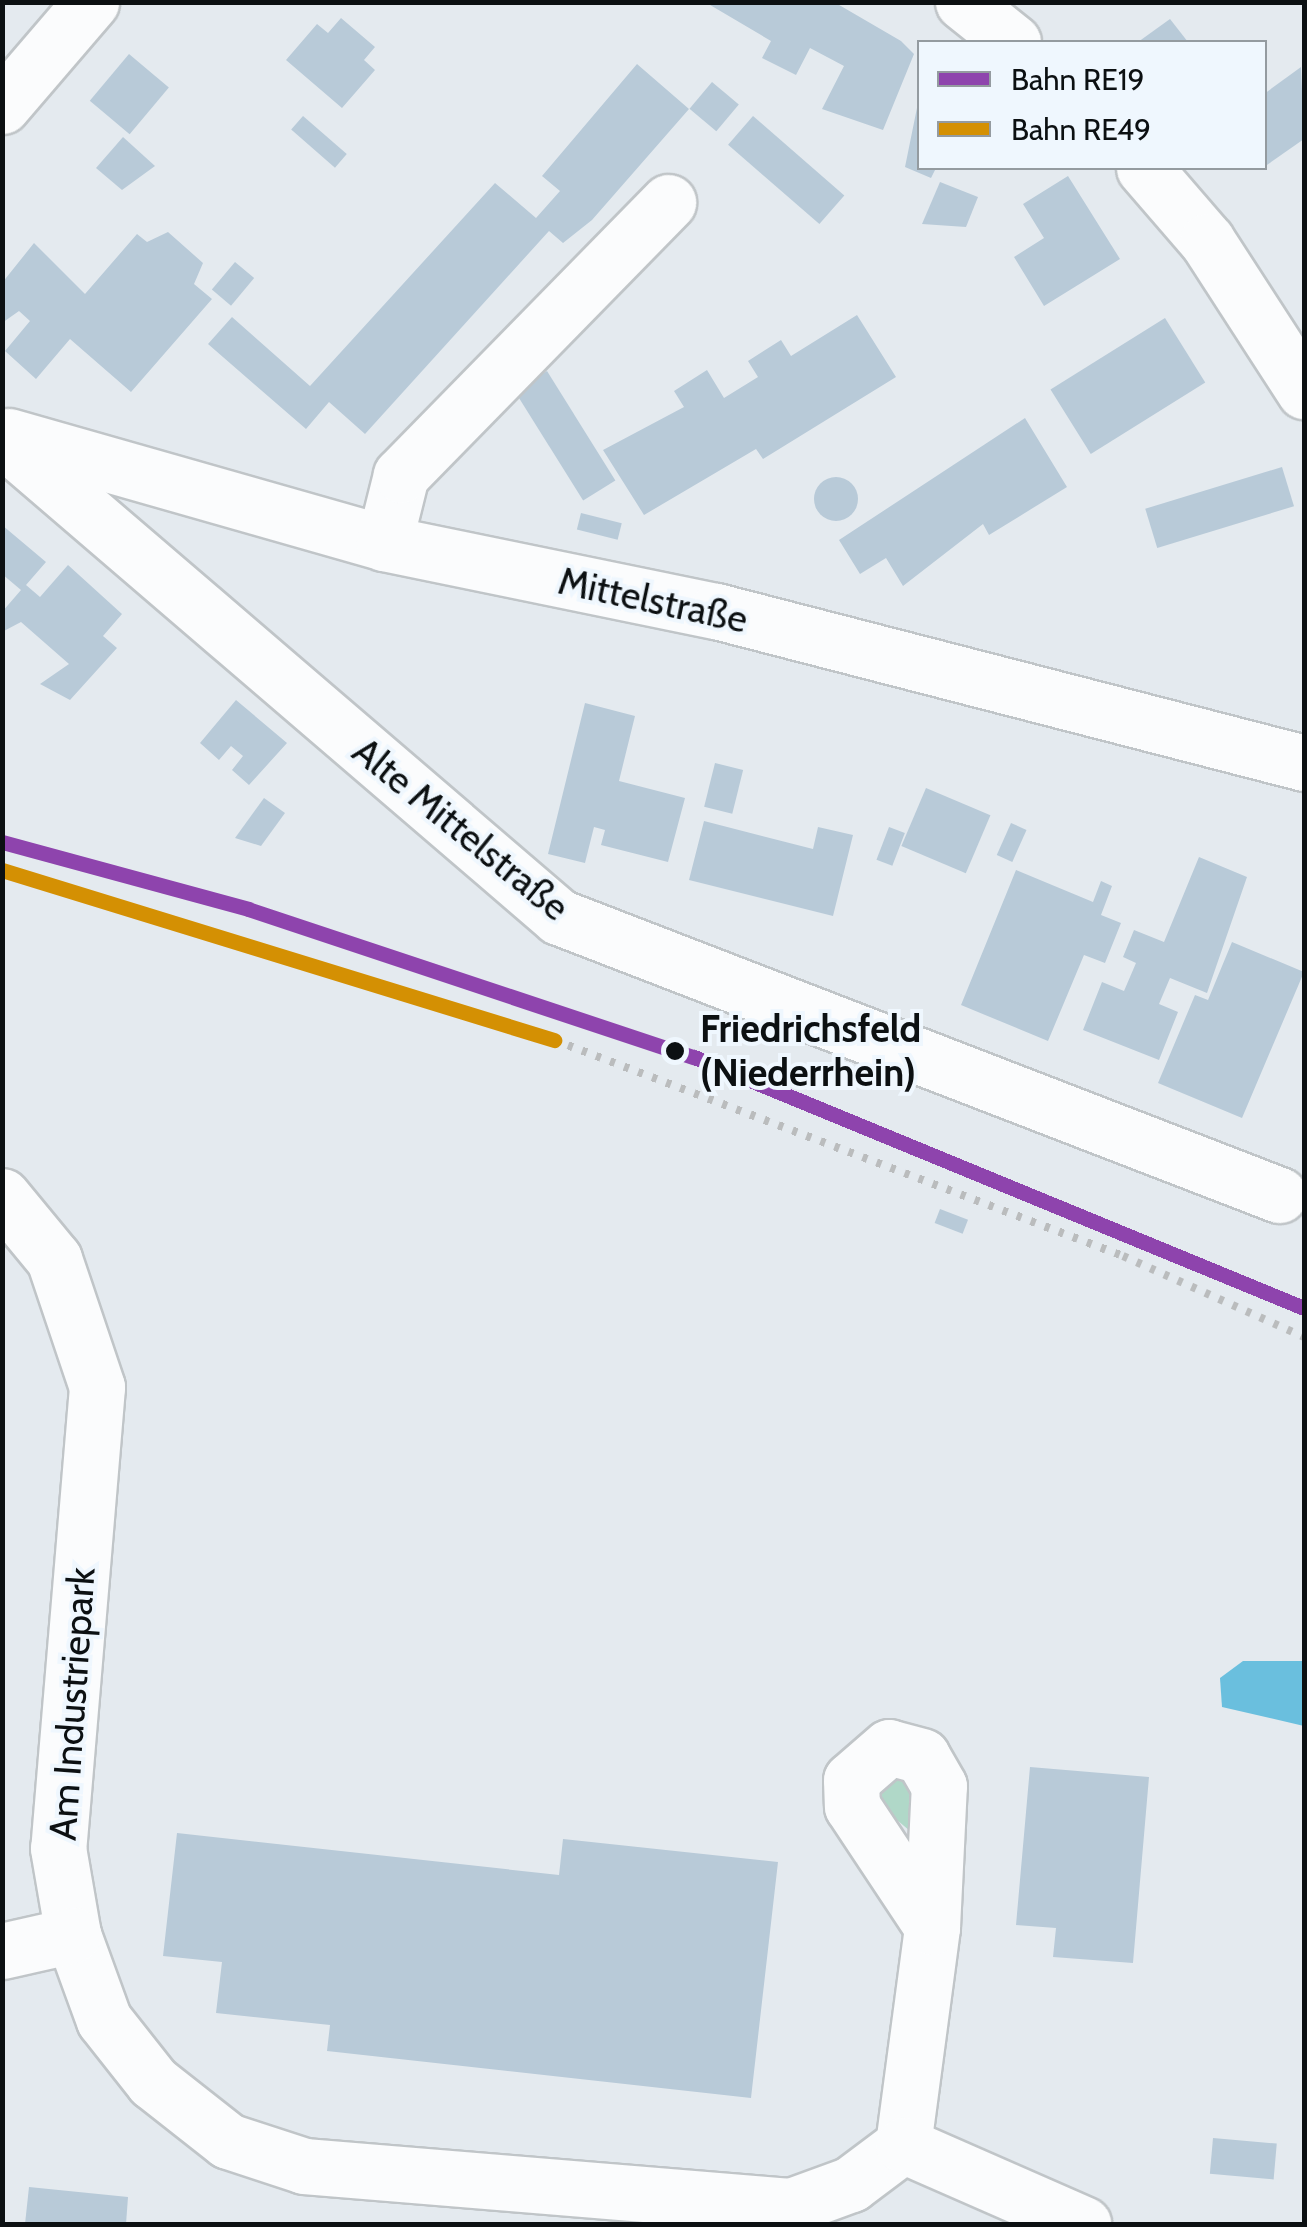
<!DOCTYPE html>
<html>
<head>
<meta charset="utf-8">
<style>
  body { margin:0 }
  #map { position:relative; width:1307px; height:2227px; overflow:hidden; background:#e4eaef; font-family:Cabin,sans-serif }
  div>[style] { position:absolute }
  .green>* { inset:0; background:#b0d8c8 }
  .water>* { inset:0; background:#6abfde }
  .building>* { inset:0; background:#b8cad8; transform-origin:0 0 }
  .round { border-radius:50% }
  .roads { filter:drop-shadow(2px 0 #c0c5c8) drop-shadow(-2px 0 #c0c5c8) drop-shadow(0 2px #c0c5c8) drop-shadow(0 -2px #c0c5c8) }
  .minor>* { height:55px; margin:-27.5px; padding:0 27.5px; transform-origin:27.5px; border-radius:27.5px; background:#fbfcfd }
  .rail>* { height:8px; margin-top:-4px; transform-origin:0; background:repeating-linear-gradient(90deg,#babcbd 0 5px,transparent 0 15px) }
  .rail-1>* { height:15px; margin:-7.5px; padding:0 7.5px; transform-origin:7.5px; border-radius:7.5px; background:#8e44ad }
  .rail-2>* { height:15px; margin:-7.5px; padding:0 7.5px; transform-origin:7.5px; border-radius:7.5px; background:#d49003 }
  .dots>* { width:28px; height:28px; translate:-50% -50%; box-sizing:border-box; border:5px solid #eff7fe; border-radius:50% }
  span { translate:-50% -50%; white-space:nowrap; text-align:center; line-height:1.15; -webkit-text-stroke:8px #eff7fe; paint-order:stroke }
  .street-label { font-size:38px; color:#0c1012 }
  .stop-label { font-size:38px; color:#0c1012; font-weight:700 }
  .left { translate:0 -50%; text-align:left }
  .frame { position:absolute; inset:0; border:5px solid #0c1012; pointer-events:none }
  .legend { position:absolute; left:917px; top:40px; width:350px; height:130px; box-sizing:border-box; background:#eff7fe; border:2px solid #949ba0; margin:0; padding:12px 18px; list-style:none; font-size:30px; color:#0c1012 }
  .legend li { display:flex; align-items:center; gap:20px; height:50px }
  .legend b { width:50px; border:2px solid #949ba0 }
</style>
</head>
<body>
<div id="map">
  <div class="green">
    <i style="clip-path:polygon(886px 1774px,917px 1779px,916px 1836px,879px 1805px)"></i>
  </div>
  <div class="water">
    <i style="clip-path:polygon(1243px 1661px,1304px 1661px,1304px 1726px,1222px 1707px,1220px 1678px)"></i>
  </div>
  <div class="building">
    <i style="clip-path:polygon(705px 2px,834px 2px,901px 41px,914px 54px,883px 130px,822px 109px,844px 66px,810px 48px,796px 75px,762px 58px,771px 41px)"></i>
    <i style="clip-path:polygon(341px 18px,375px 47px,364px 60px,375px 70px,342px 108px,286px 60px,317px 24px,328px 33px)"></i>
    <i style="clip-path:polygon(1170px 19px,1188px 42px,1138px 42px)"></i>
    <i style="left:129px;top:54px;width:52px;height:61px;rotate:40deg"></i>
    <i style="clip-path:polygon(637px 64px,689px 109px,592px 220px,563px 243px,549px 231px,365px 434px,329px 402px,306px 429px,208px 344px,232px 317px,310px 386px,495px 183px,536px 218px,560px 191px,542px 176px)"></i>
    <i style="clip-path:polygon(1301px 67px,1304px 139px,1264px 167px,1264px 94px)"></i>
    <i style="left:712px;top:82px;width:35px;height:35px;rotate:40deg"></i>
    <i style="clip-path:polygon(919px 98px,919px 168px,936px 168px,931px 178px,905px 167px)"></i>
    <i style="left:303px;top:116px;width:58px;height:18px;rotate:41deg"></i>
    <i style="left:753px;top:116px;width:121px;height:38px;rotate:41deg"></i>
    <i style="clip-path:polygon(123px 137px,155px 166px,122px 190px,96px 168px)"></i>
    <i style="clip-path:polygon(1068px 176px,1120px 259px,1044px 306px,1014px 257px,1044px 238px,1023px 204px)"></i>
    <i style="clip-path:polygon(940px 182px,978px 197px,966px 227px,922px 224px)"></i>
    <i style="clip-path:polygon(168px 232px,203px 263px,194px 284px,212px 299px,131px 392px,70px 339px,36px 379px,5px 351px,30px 321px,19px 311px,2px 323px,2px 283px,34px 243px,85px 294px,137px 234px,147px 242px)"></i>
    <i style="left:235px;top:262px;width:25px;height:36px;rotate:40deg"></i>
    <i style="clip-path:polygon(857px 315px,896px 377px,763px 459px,756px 449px,644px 515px,603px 450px,684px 407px,674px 391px,707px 370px,724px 398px,758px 377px,748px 361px,781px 340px,791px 356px)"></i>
    <i style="left:1165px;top:318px;width:76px;height:135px;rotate:58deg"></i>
    <i style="left:547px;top:371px;width:129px;height:38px;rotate:58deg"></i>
    <i style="clip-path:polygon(1025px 418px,1067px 487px,989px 535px,983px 524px,903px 586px,886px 558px,860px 574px,839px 540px)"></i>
    <i style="left:1282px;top:467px;width:41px;height:143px;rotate:73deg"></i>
    <i class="round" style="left:814px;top:477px;width:44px;height:44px"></i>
    <i style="left:581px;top:513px;width:42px;height:17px;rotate:14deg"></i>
    <i style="clip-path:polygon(2px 525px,46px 562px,26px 585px,40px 597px,68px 565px,122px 614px,103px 636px,117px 648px,70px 700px,40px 684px,69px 664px,21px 622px,2px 632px,2px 612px,21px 590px,2px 574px)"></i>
    <i style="clip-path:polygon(236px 700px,287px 743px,249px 785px,232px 770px,243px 756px,231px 746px,219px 760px,200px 743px)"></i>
    <i style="clip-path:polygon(585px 703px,635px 716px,619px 781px,685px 798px,668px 862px,601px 845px,605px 830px,594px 827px,585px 863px,548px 854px)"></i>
    <i style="left:715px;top:763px;width:29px;height:45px;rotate:14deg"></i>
    <i style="left:926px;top:788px;width:70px;height:63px;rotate:23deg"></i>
    <i style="clip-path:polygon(264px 798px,285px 813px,261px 846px,235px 838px)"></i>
    <i style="clip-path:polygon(704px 821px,813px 849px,818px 827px,853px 835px,833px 916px,689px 880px)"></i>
    <i style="left:1011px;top:823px;width:17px;height:35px;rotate:24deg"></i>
    <i style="left:889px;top:827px;width:17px;height:35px;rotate:21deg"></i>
    <i style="clip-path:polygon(1199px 857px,1247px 877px,1207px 993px,1170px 978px,1159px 1004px,1178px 1012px,1159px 1060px,1083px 1030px,1102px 982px,1124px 991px,1136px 963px,1123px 957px,1134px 930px,1164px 942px)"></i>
    <i style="clip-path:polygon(1016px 870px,1093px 902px,1101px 881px,1112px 886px,1101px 915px,1121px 923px,1105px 963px,1084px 955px,1048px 1041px,961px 1005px)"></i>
    <i style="clip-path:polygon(1232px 942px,1304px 972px,1242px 1118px,1158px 1083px,1195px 995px,1208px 1000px)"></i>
    <i style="left:940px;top:1209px;width:30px;height:15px;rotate:21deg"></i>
    <i style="clip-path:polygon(1030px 1767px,1149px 1777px,1133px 1963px,1053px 1957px,1056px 1928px,1016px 1925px)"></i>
    <i style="clip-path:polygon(177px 1833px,559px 1875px,563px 1839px,778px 1862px,751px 2098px,327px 2051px,330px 2025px,216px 2013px,222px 1962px,163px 1956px)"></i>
    <i style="left:1213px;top:2138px;width:64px;height:36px;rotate:5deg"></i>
    <i style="clip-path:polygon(29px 2187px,128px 2197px,126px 2224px,25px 2224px)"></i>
  </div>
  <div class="roads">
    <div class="minor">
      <i style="left:963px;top:2px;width:64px;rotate:38.7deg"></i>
      <i style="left:2px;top:106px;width:137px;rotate:-49.4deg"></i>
      <i style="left:1144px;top:168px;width:96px;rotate:49.2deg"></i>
      <i style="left:1207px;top:241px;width:179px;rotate:57.1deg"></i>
      <i style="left:9px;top:436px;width:390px;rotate:15.9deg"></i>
      <i style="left:384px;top:543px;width:339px;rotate:11.6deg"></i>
      <i style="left:716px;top:611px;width:607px;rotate:14.49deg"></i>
      <i style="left:2px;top:439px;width:734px;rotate:40.64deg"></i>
      <i style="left:559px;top:917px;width:772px;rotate:21.11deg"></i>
      <i style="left:384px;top:543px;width:70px;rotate:-76deg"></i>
      <i style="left:401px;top:475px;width:382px;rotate:-45.6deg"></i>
      <i style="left:2px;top:1196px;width:82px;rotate:50.5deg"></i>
      <i style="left:54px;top:1259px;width:135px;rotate:71.4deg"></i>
      <i style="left:97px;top:1387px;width:463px;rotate:94.8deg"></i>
      <i style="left:58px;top:1848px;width:88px;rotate:80.2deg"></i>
      <i style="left:73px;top:1935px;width:90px;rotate:70deg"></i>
      <i style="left:104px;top:2020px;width:79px;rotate:51.7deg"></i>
      <i style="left:153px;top:2082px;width:95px;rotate:38.2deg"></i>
      <i style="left:228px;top:2141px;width:80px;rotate:18.2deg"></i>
      <i style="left:304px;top:2166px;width:489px;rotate:4.7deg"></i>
      <i style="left:791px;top:2206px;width:64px;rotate:-20.1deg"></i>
      <i style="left:851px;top:2184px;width:65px;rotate:-36.9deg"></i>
      <i style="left:903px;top:2145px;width:220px;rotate:-82.4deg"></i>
      <i style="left:932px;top:1927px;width:141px;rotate:-87.2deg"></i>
      <i style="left:939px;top:1786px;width:34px;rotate:-120deg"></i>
      <i style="left:922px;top:1756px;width:34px;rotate:-165deg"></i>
      <i style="left:889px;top:1747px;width:50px;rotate:139deg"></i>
      <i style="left:851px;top:1780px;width:26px;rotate:88deg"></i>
      <i style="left:852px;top:1806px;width:145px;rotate:56.5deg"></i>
      <i style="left:2px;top:1951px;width:73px;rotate:-12.7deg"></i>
      <i style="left:903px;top:2145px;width:197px;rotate:23.7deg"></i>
    </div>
  </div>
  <div class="rail">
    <i style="left:554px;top:1040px;width:609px;rotate:20.79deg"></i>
    <i style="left:1123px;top:1256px;width:198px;rotate:24.1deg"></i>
  </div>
  <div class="rail-1">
    <i style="left:2px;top:842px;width:255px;rotate:15.2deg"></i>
    <i style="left:248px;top:909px;width:470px;rotate:18.4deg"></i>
    <i style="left:694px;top:1057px;width:660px;rotate:22.37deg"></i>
  </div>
  <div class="rail-2">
    <i style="left:2px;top:870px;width:578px;rotate:17.12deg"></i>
  </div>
  <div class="dots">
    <i style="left:675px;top:1051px;background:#0c1012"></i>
  </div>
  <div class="street-label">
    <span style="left:653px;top:600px;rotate:12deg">Mittelstraße</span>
    <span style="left:461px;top:829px;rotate:39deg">Alte Mittelstraße</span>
    <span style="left:72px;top:1704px;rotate:-86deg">Am Industriepark</span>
  </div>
  <div class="stop-label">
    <span class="left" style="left:700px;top:1051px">Friedrichsfeld<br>(Niederrhein)</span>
  </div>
  <div class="frame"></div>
  <ul class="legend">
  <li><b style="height:12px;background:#8e44ad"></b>Bahn RE19</li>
  <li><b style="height:12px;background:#d49003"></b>Bahn RE49</li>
  </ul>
</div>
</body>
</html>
